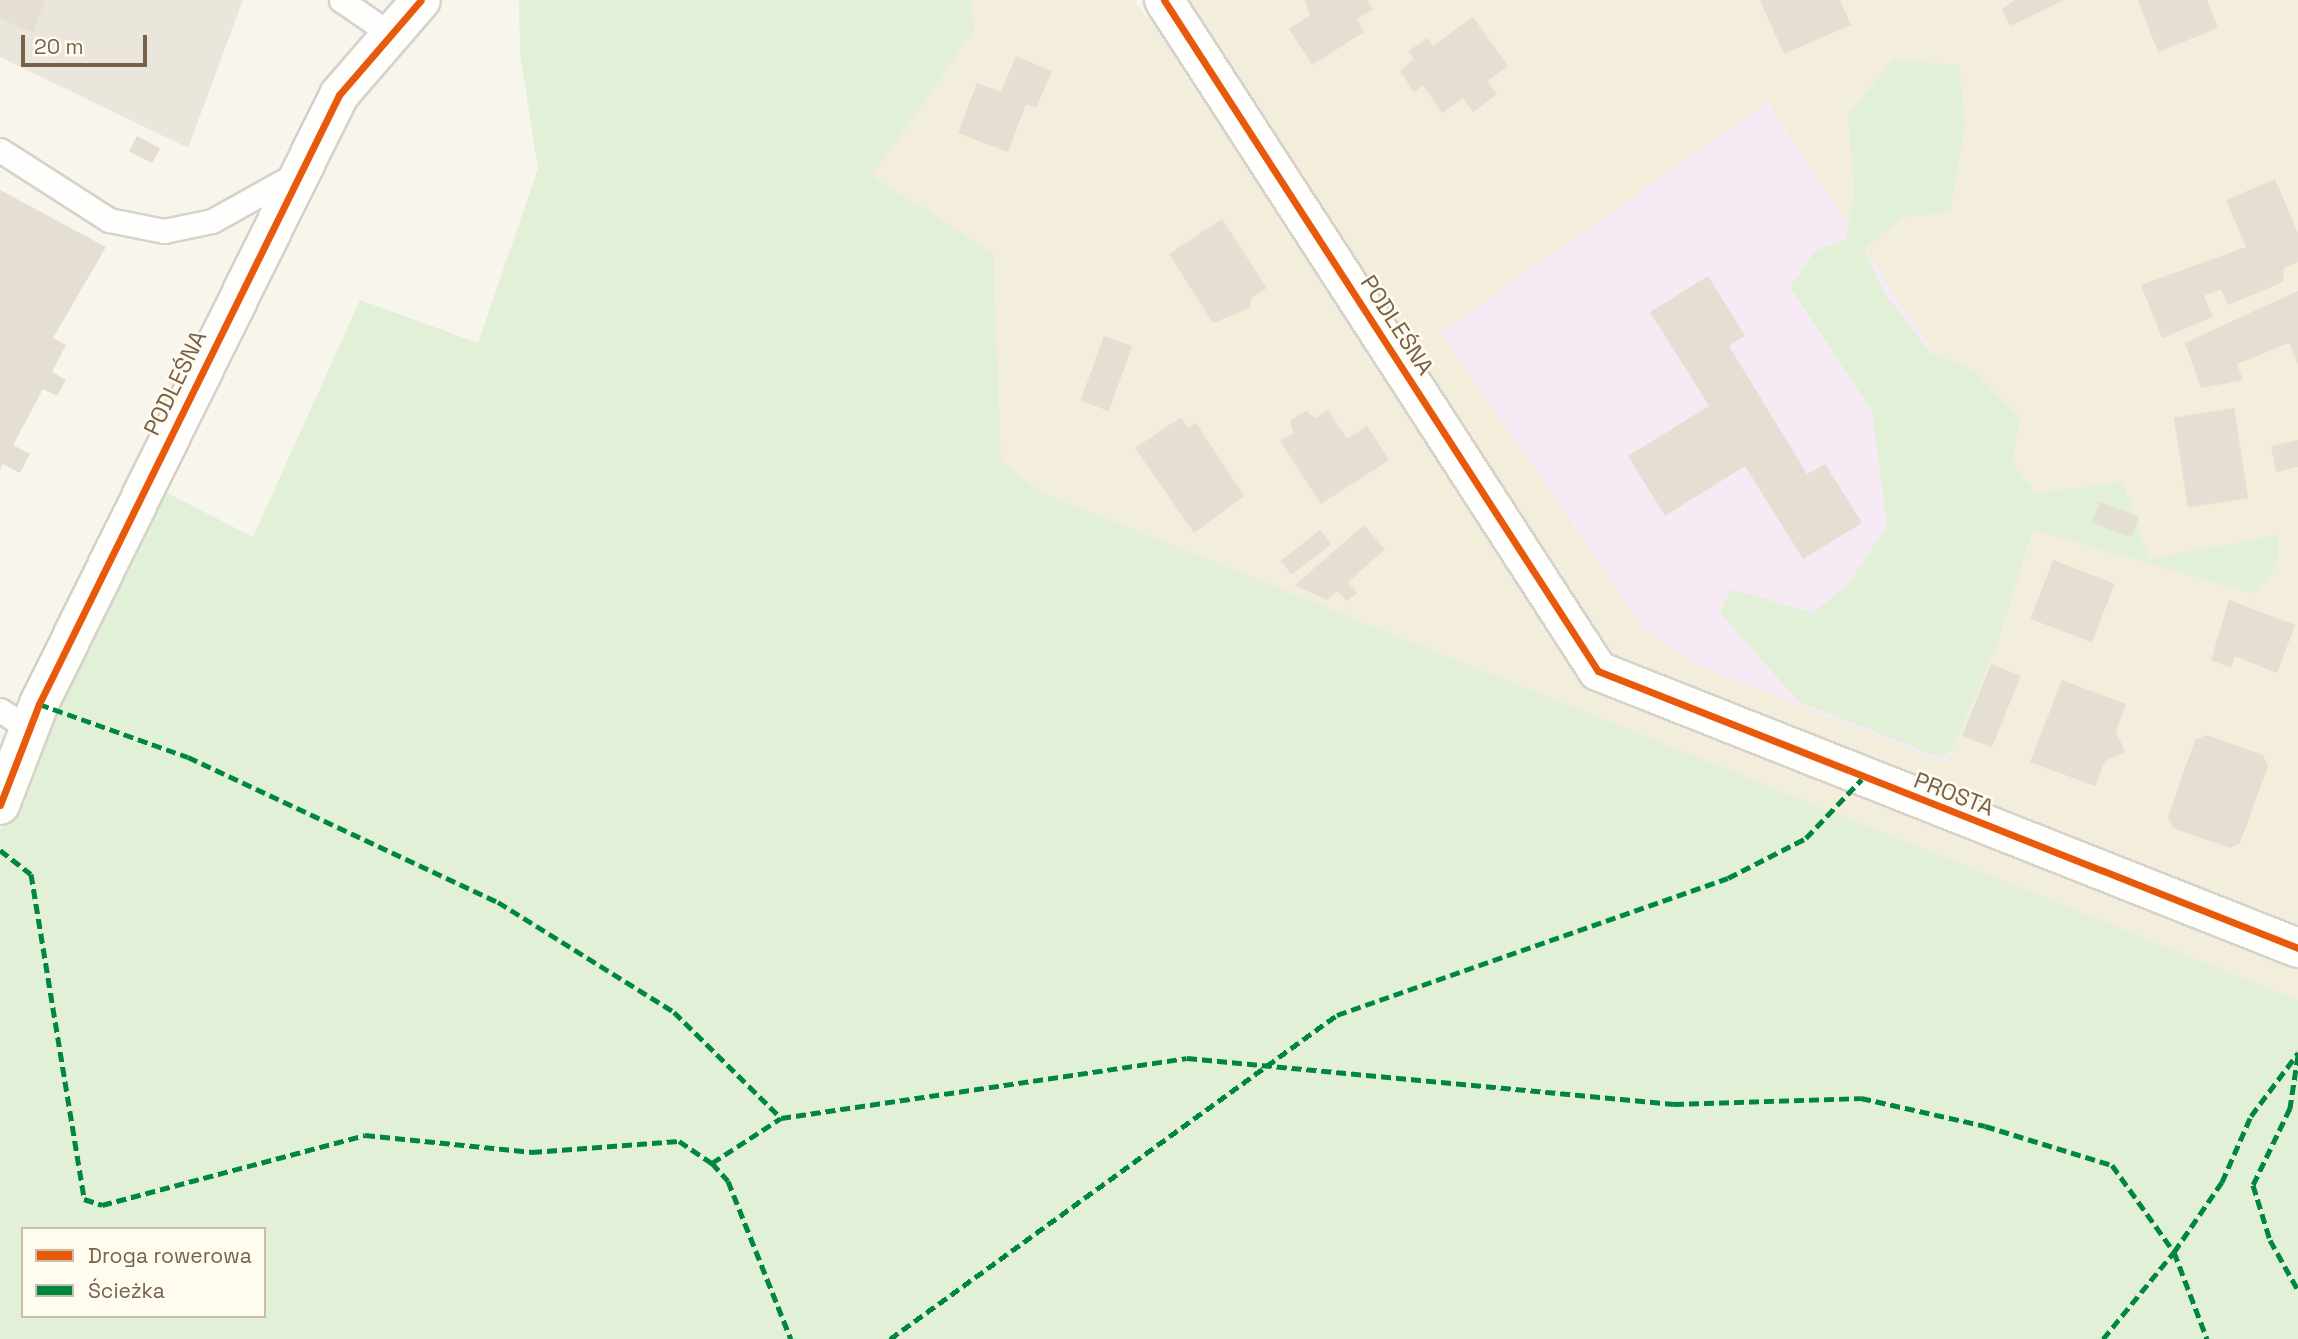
<!DOCTYPE html>
<html>
<head>
<meta charset="utf-8">
<style>
  body { margin:0 }
  #map { position:relative; width:2298px; height:1339px; overflow:hidden; background:#f8f5ec; font-family:"Space Grotesk",sans-serif }
  div>[style] { position:absolute }
  .residential>* { inset:0; background:#f3eddc }
  .industrial>* { inset:0; background:#ebe6dc }
  .education>* { inset:0; background:#f6ebf4 }
  .green>* { inset:0; background:#e1f0d6 }
  .building>* { inset:0; background:#e5ded3; transform-origin:0 0 }
  .roads { filter:drop-shadow(2px 0 #d7d2ca) drop-shadow(-2px 0 #d7d2ca) drop-shadow(0 2px #d7d2ca) drop-shadow(0 -2px #d7d2ca) }
  .lane>* { height:23px; margin:-11.5px; padding:0 11.5px; transform-origin:11.5px; border-radius:11.5px; background:#fefefc }
  .street>* { height:38px; margin:-19px; padding:0 19px; transform-origin:19px; border-radius:19px; background:#fefefc }
  .quiet>* { height:5px; margin-top:-2.5px; transform-origin:0; background:repeating-linear-gradient(90deg,#00873e 0 10px,transparent 0 15px) }
  .cycleway>* { height:7px; margin:-3.5px; padding:0 3.5px; transform-origin:3.5px; border-radius:3.5px; background:#e8590c }
  span { translate:-50% -50%; white-space:nowrap; text-align:center; line-height:1.15; -webkit-text-stroke:5px #fffbee; paint-order:stroke }
  .street-label { font-size:23px; color:#78614a }
  .legend { position:absolute; left:21px; top:1227px; width:245px; height:91px; box-sizing:border-box; background:#fffbee; border:2px solid #c9bdac; margin:0; padding:9px 12px; list-style:none; font-size:21px; color:#78614a }
  .legend li { display:flex; align-items:center; gap:14px; height:35px }
  .legend b { width:35px; border:2px solid #c9bdac }
  .scale { position:absolute; left:21px; top:35px; width:126px; height:32px; box-sizing:border-box; border:4px solid #78614a; border-top:0; padding-left:9px; font-size:21px; line-height:24px; white-space:nowrap; color:#78614a; -webkit-text-stroke:5px #fffbee; paint-order:stroke }
</style>
</head>
<body>
<div id="map">
  <div class="residential">
    <i style="clip-path:polygon(702px 0,1134px 0,1147px 18px,1156px 0,2298px 0,2298px 1000px,572px 309px)"></i>
  </div>
  <div class="industrial">
    <i style="clip-path:polygon(0 0,243px 0,188px 148px,0 57px)"></i>
  </div>
  <div class="education">
    <i style="clip-path:polygon(1768px 102px,2041px 516px,1946px 763px,1694px 664px,1642px 627px,1441px 332px)"></i>
  </div>
  <div class="green">
    <i style="clip-path:polygon(evenodd,519px 0,971px 0,974px 30px,872px 176px,993px 253px,1001px 462px,1043px 493px,2298px 1000px,2298px 1339px,0 1339px,0 831px,165px 492px,253px 537px,360px 300px,478px 343px,538px 169px,520px 53px,519px 0,23px 1229px,264px 1229px,264px 1316px,23px 1316px,23px 1229px)"></i>
    <i style="clip-path:polygon(1893px 60px,1959px 65px,1965px 125px,1950px 212px,1903px 217px,1864px 249px,1885px 294px,1932px 354px,1973px 370px,2020px 418px,2012px 464px,2036px 493px,2123px 482px,2149px 559px,2278px 535px,2277px 564px,2255px 594px,2033px 530px,1996px 647px,1953px 748px,1941px 758px,1799px 702px,1720px 613px,1731px 589px,1813px 613px,1848px 584px,1887px 526px,1872px 411px,1790px 287px,1815px 251px,1845px 239px,1855px 195px,1848px 115px)"></i>
  </div>
  <div class="building">
    <i style="clip-path:polygon(0 0,45px 0,33px 32px,0 19px)"></i>
    <i style="clip-path:polygon(1305px 0,1367px 0,1373px 9px,1357px 19px,1364px 32px,1312px 65px,1289px 29px,1310px 15px)"></i>
    <i style="clip-path:polygon(1760px 0,1840px 0,1851px 25px,1784px 54px)"></i>
    <i style="clip-path:polygon(2014px 0,2064px 0,2010px 26px,2002px 10px)"></i>
    <i style="clip-path:polygon(2138px 0,2207px 0,2218px 28px,2158px 52px)"></i>
    <i style="clip-path:polygon(1473px 17px,1508px 66px,1487px 81px,1497px 94px,1473px 112px,1463px 98px,1442px 113px,1423px 85px,1414px 92px,1400px 71px,1414px 59px,1409px 51px,1427px 38px,1433px 46px)"></i>
    <i style="clip-path:polygon(1016px 56px,1052px 71px,1036px 108px,1026px 104px,1008px 152px,958px 133px,977px 83px,1001px 92px)"></i>
    <i style="left:137px;top:136px;width:26px;height:17px;rotate:28deg"></i>
    <i style="clip-path:polygon(2275px 179px,2298px 233px,2298px 262px,2284px 268px,2283px 282px,2228px 305px,2221px 289px,2204px 296px,2213px 317px,2162px 338px,2141px 285px,2246px 247px,2226px 200px)"></i>
    <i style="clip-path:polygon(0 190px,106px 247px,53px 338px,66px 345px,52px 372px,66px 380px,57px 396px,43px 389px,13px 445px,30px 454px,20px 473px,3px 464px,0 470px)"></i>
    <i style="clip-path:polygon(1222px 219px,1267px 288px,1251px 298px,1250px 308px,1213px 323px,1169px 254px)"></i>
    <i style="clip-path:polygon(1708px 276px,1745px 336px,1729px 346px,1807px 474px,1825px 464px,1862px 523px,1803px 559px,1745px 466px,1665px 516px,1628px 456px,1709px 406px,1650px 312px)"></i>
    <i style="clip-path:polygon(2298px 291px,2298px 364px,2289px 343px,2237px 364px,2243px 380px,2201px 388px,2185px 343px)"></i>
    <i style="left:1104px;top:336px;width:30px;height:69px;rotate:20deg"></i>
    <i style="left:2234px;top:408px;width:91px;height:61px;rotate:81deg"></i>
    <i style="clip-path:polygon(1328px 410px,1347px 439px,1367px 426px,1389px 460px,1321px 504px,1280px 441px,1293px 433px,1290px 421px,1306px 411px,1315px 418px)"></i>
    <i style="clip-path:polygon(1181px 417px,1188px 428px,1196px 423px,1244px 496px,1194px 533px,1135px 448px)"></i>
    <i style="clip-path:polygon(2298px 440px,2298px 467px,2276px 472px,2271px 446px)"></i>
    <i style="left:2100px;top:502px;width:42px;height:22px;rotate:21deg"></i>
    <i style="clip-path:polygon(1364px 525px,1385px 549px,1348px 582px,1357px 593px,1347px 601px,1337px 591px,1327px 600px,1295px 585px)"></i>
    <i style="left:1320px;top:530px;width:18px;height:50px;rotate:52deg"></i>
    <i style="left:2053px;top:560px;width:66px;height:63px;rotate:21deg"></i>
    <i style="clip-path:polygon(2229px 600px,2295px 625px,2277px 673px,2235px 656px,2231px 668px,2211px 660px)"></i>
    <i style="left:1991px;top:664px;width:32px;height:77px;rotate:22deg"></i>
    <i style="clip-path:polygon(2062px 680px,2126px 704px,2116px 731px,2125px 752px,2105px 761px,2095px 786px,2030px 762px)"></i>
    <i style="clip-path:polygon(2206px 735px,2263px 755px,2268px 766px,2240px 843px,2230px 848px,2173px 828px,2168px 817px,2195px 740px)"></i>
  </div>
  <div class="roads">
    <div class="lane">
      <i style="left:341px;top:0;width:58px;rotate:34.5deg"></i>
      <i style="left:0;top:150px;width:130px;rotate:32.7deg"></i>
      <i style="left:109px;top:220px;width:56px;rotate:11.3deg"></i>
      <i style="left:164px;top:231px;width:49px;rotate:-11.8deg"></i>
      <i style="left:212px;top:221px;width:96px;rotate:-29.2deg"></i>
      <i style="left:0;top:710px;width:35px;rotate:33deg"></i>
    </div>
    <div class="street">
      <i style="left:1164px;top:0;width:799px;rotate:57.11deg"></i>
      <i style="left:1598px;top:671px;width:753px;rotate:21.59deg"></i>
      <i style="left:0;top:805px;width:108px;rotate:-68.9deg"></i>
      <i style="left:39px;top:704px;width:679px;rotate:-63.77deg"></i>
      <i style="left:339px;top:95px;width:125px;rotate:-49.2deg"></i>
    </div>
  </div>
  <div class="quiet">
    <i style="left:39px;top:704px;width:158px;rotate:19.6deg"></i>
    <i style="left:188px;top:757px;width:342px;rotate:25.1deg"></i>
    <i style="left:498px;top:902px;width:208px;rotate:32deg"></i>
    <i style="left:674px;top:1012px;width:151px;rotate:44.7deg"></i>
    <i style="left:781px;top:1118px;width:410px;rotate:-8.4deg"></i>
    <i style="left:1187px;top:1058px;width:489px;rotate:5.4deg"></i>
    <i style="left:1674px;top:1104px;width:187px;rotate:-1.8deg"></i>
    <i style="left:1861px;top:1098px;width:127px;rotate:12.7deg"></i>
    <i style="left:1985px;top:1126px;width:133px;rotate:17.1deg"></i>
    <i style="left:2112px;top:1165px;width:107px;rotate:54.5deg"></i>
    <i style="left:2174px;top:1252px;width:93px;rotate:69.2deg"></i>
    <i style="left:0;top:850px;width:39px;rotate:38deg"></i>
    <i style="left:31px;top:874px;width:329px;rotate:80.7deg"></i>
    <i style="left:84px;top:1199px;width:19px;rotate:18deg"></i>
    <i style="left:102px;top:1205px;width:272px;rotate:-14.9deg"></i>
    <i style="left:365px;top:1135px;width:168px;rotate:5.8deg"></i>
    <i style="left:532px;top:1152px;width:147px;rotate:-4.3deg"></i>
    <i style="left:679px;top:1141px;width:40px;rotate:34deg"></i>
    <i style="left:712px;top:1163px;width:82px;rotate:-33.1deg"></i>
    <i style="left:2298px;top:1055px;width:54px;rotate:98.6deg"></i>
    <i style="left:2290px;top:1108px;width:85px;rotate:115.7deg"></i>
    <i style="left:2253px;top:1185px;width:58px;rotate:72.8deg"></i>
    <i style="left:2270px;top:1240px;width:57px;rotate:60.8deg"></i>
    <i style="left:712px;top:1163px;width:24px;rotate:48deg"></i>
    <i style="left:728px;top:1181px;width:170px;rotate:68.3deg"></i>
    <i style="left:890px;top:1339px;width:552px;rotate:-35.94deg"></i>
    <i style="left:1337px;top:1015px;width:414px;rotate:-19.3deg"></i>
    <i style="left:1728px;top:878px;width:88px;rotate:-27.1deg"></i>
    <i style="left:1806px;top:838px;width:81px;rotate:-46.5deg"></i>
    <i style="left:2103px;top:1339px;width:112px;rotate:-50.8deg"></i>
    <i style="left:2174px;top:1252px;width:85px;rotate:-55.6deg"></i>
    <i style="left:2222px;top:1182px;width:72px;rotate:-66.3deg"></i>
    <i style="left:2251px;top:1116px;width:79px;rotate:-53.3deg"></i>
  </div>
  <div class="cycleway">
    <i style="left:1164px;top:0;width:799px;rotate:57.11deg"></i>
    <i style="left:1598px;top:671px;width:753px;rotate:21.59deg"></i>
    <i style="left:0;top:805px;width:108px;rotate:-68.9deg"></i>
    <i style="left:39px;top:704px;width:679px;rotate:-63.77deg"></i>
    <i style="left:339px;top:95px;width:125px;rotate:-49.2deg"></i>
  </div>
  <div class="street-label">
    <span style="left:1397px;top:325px;rotate:57deg">PODLEŚNA</span>
    <span style="left:175px;top:383px;rotate:-64deg">PODLEŚNA</span>
    <span style="left:1954px;top:794px;rotate:21deg">PROSTA</span>
  </div>
  <ul class="legend">
  <li><b style="height:9px;background:#e8590c"></b>Droga rowerowa</li>
  <li><b style="height:9px;background:#00873e"></b>Ścieżka</li>
  </ul>
  <div class="scale">20 m</div>
</div>
</body>
</html>
